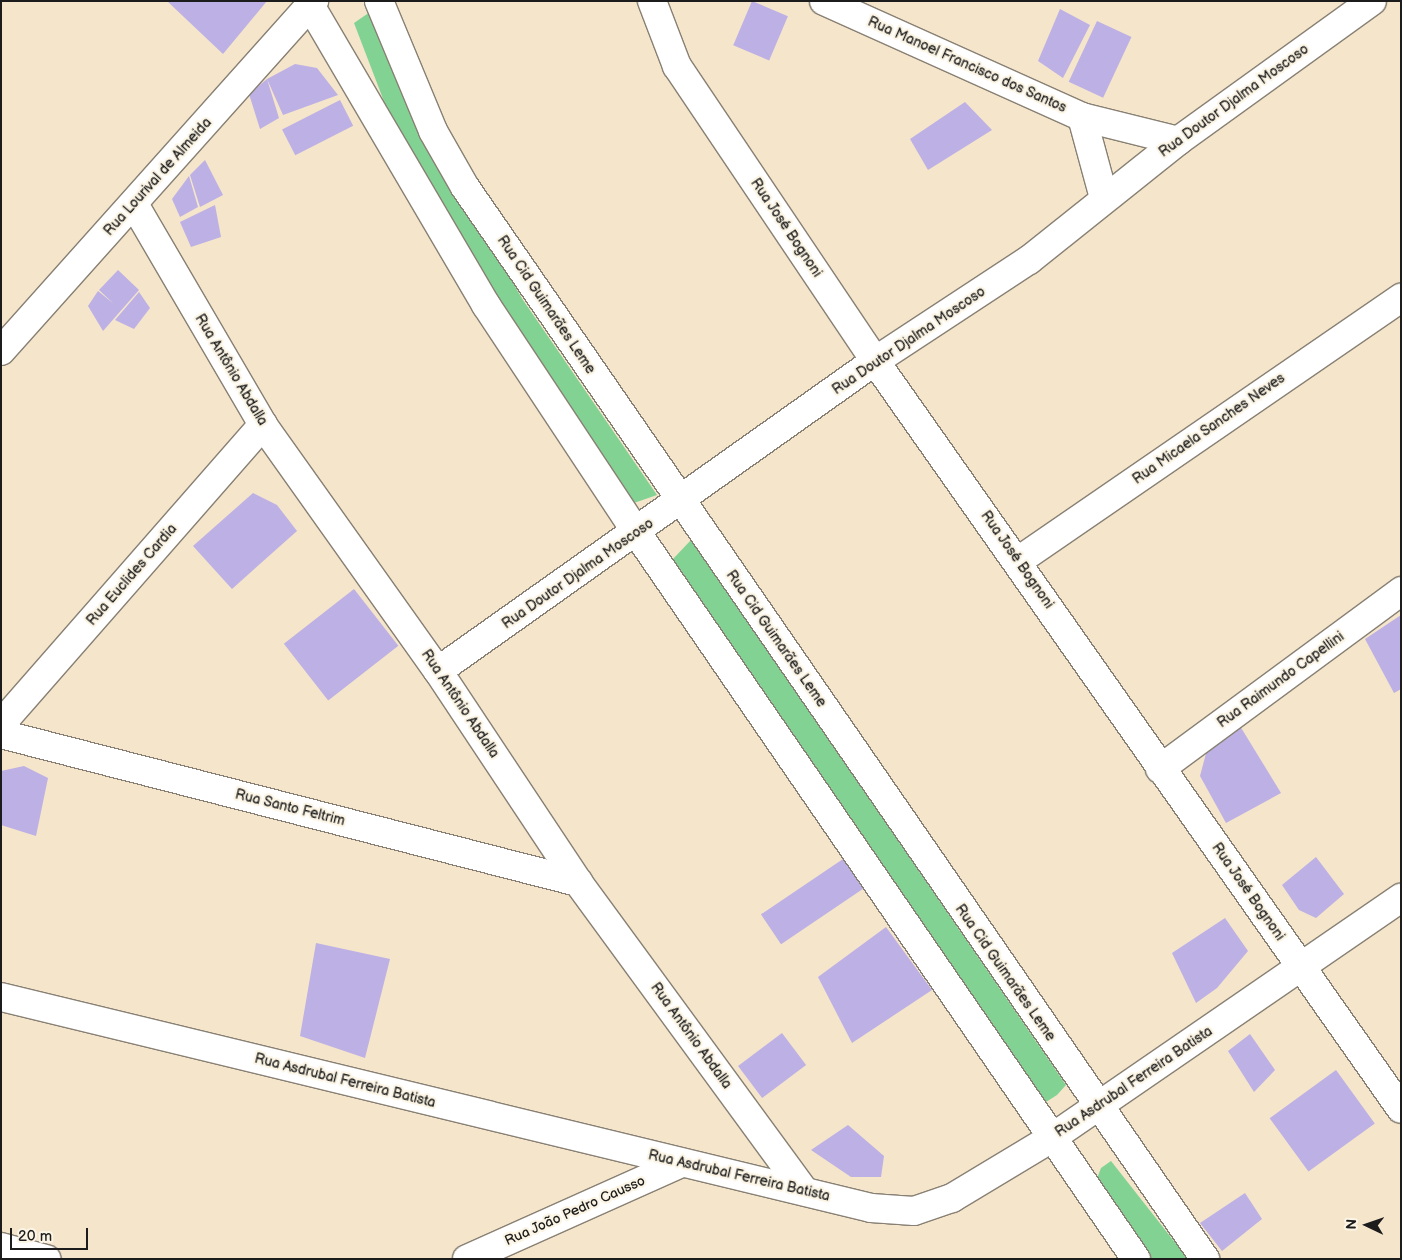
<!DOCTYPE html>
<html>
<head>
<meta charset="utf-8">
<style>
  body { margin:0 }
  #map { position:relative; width:1402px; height:1260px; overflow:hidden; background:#f5e5cb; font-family:"Balsamiq Sans",sans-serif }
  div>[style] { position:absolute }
  .green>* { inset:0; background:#82d393 }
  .building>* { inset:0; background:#bcb0e5; transform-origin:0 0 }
  .roads { filter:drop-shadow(1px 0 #888074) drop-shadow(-1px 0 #888074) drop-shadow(0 1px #888074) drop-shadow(0 -1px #888074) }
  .minor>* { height:28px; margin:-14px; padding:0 14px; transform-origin:14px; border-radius:14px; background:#fff }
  span { translate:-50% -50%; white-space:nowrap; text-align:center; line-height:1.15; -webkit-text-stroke:4.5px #fcf5e5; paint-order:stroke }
  .street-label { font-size:14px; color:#1c1c1c }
  .frame { position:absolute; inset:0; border:2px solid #1c1c1c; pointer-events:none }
  .north { position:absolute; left:1342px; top:1200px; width:50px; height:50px; -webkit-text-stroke:4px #fcf5e5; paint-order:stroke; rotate:273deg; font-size:14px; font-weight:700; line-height:20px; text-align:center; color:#1c1c1c }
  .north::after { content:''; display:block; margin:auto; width:18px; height:22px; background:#1c1c1c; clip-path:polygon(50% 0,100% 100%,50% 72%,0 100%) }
  .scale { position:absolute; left:10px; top:1228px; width:78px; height:22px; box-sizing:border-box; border:2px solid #1c1c1c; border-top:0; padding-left:6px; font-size:15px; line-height:18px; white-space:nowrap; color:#1c1c1c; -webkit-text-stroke:4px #fcf5e5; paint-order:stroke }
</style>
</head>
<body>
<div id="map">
  <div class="green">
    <i style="clip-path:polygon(370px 12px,424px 134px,523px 300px,657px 495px,631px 504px,403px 151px,354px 23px)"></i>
    <i style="clip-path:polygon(691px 540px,1066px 1085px,1057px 1095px,1046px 1102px,673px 559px)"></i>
    <i style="clip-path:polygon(1111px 1161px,1188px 1259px,1148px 1259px,1095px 1184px,1101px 1168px)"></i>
  </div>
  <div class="building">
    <i style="clip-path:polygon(167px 1px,267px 1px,223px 54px)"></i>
    <i style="left:752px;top:1px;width:39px;height:48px;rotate:23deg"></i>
    <i style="clip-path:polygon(1060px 9px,1090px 25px,1063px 78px,1038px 61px)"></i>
    <i style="left:1097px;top:21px;width:38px;height:67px;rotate:25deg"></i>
    <i style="clip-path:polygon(295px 64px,317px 68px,338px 95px,283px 115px,267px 79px,279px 118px,260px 129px,249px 94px,267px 79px)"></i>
    <i style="left:340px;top:100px;width:29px;height:65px;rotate:63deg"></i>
    <i style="clip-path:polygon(965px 102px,992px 130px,928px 170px,910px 139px)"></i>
    <i style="clip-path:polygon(205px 160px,223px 195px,200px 207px,190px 175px)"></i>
    <i style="clip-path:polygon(189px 176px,198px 207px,180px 217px,172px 199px)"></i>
    <i style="clip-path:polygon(215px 205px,221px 237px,191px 247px,180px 222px)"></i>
    <i style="clip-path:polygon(118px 270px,139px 290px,103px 331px,88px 306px,98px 291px,114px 304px,99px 290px)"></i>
    <i style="clip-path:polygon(139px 292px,150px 308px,134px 329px,115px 320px)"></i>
    <i style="clip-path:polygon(253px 493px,277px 505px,297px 531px,232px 589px,193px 546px)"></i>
    <i style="left:354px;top:589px;width:72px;height:89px;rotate:52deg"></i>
    <i style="clip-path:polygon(1401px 615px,1401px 689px,1394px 693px,1365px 639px)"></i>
    <i style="clip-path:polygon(1240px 726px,1281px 793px,1226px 823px,1200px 776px,1208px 746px)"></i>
    <i style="clip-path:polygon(24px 766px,48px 778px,36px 836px,1px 825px,1px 771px)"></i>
    <i style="clip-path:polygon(1316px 857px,1344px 894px,1316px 918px,1299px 910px,1282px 885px)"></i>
    <i style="left:843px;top:859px;width:36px;height:99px;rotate:56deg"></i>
    <i style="clip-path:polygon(1225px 918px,1248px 951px,1217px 988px,1196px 1003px,1172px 953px)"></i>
    <i style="clip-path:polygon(886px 927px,932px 990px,852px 1043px,818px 977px)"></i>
    <i style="clip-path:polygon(316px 943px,390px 959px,365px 1058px,300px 1036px)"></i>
    <i style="left:782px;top:1033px;width:40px;height:55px;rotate:53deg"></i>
    <i style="clip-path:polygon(1250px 1034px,1275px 1070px,1254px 1092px,1228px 1051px)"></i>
    <i style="left:1336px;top:1070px;width:66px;height:82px;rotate:54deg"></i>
    <i style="clip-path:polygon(848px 1125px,884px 1156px,881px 1177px,851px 1177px,811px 1150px)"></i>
    <i style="clip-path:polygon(1245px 1193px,1262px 1219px,1222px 1251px,1200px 1223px)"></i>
  </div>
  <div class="roads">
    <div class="minor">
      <i style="left:379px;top:1px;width:141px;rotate:67.4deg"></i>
      <i style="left:433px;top:131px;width:64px;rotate:60.3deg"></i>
      <i style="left:465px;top:187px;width:1303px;rotate:55.38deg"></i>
      <i style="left:652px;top:1px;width:70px;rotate:69deg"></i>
      <i style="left:677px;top:66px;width:355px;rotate:56.1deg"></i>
      <i style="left:875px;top:361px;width:914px;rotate:54.88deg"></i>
      <i style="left:824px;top:1px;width:283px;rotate:24.2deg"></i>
      <i style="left:1082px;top:117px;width:99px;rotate:14deg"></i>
      <i style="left:310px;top:5px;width:348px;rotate:59.6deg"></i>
      <i style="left:486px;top:305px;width:273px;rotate:56.5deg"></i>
      <i style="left:637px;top:533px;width:881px;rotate:55.5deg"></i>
      <i style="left:1082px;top:117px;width:84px;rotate:74.8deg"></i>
      <i style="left:134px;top:204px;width:256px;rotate:59.7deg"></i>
      <i style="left:263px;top:425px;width:302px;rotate:54.6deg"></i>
      <i style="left:438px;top:671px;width:253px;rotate:56.4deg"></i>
      <i style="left:578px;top:882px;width:383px;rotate:53.8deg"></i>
      <i style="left:1px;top:351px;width:470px;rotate:-48.2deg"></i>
      <i style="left:1018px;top:561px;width:465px;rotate:-34.5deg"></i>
      <i style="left:438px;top:671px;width:536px;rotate:-35.35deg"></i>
      <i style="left:875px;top:361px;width:184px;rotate:-33.3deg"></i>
      <i style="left:1029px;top:260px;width:191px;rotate:-38.6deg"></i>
      <i style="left:1178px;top:141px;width:239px;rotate:-35.8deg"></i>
      <i style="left:1px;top:724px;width:398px;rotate:-48.8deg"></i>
      <i style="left:1px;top:734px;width:596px;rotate:14.39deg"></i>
      <i style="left:1160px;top:769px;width:300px;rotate:-36.4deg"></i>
      <i style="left:1px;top:997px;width:895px;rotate:13.63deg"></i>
      <i style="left:871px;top:1208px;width:43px;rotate:4deg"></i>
      <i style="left:914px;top:1211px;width:40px;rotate:-18.9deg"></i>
      <i style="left:952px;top:1198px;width:114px;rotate:-31deg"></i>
      <i style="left:1050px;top:1139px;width:426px;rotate:-34.5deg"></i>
      <i style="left:1px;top:1247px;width:47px;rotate:14.9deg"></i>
      <i style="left:467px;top:1259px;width:235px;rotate:-24.1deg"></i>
    </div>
  </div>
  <div class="street-label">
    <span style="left:967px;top:65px;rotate:24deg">Rua Manoel Francisco dos Santos</span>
    <span style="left:1234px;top:101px;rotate:-36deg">Rua Doutor Djalma Moscoso</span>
    <span style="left:158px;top:177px;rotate:-48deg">Rua Lourival de Almeida</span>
    <span style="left:786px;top:228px;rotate:56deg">Rua José Bognoni</span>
    <span style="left:546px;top:305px;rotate:56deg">Rua Cid Guimarães Leme</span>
    <span style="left:909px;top:341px;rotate:-34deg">Rua Doutor Djalma Moscoso</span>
    <span style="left:231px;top:370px;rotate:59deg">Rua Antônio Abdalla</span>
    <span style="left:1209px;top:429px;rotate:-35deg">Rua Micaela Sanches Neves</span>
    <span style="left:1017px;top:560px;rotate:55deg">Rua José Bognoni</span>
    <span style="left:578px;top:574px;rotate:-35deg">Rua Doutor Djalma Moscoso</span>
    <span style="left:132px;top:575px;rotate:-49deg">Rua Euclides Cardia</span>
    <span style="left:776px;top:639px;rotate:55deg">Rua Cid Guimarães Leme</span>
    <span style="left:1281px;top:680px;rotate:-36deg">Rua Raimundo Capellini</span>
    <span style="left:460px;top:704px;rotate:56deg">Rua Antônio Abdalla</span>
    <span style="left:290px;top:808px;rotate:14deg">Rua Santo Feltrim</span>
    <span style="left:1248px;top:892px;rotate:55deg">Rua José Bognoni</span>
    <span style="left:1005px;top:973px;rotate:55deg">Rua Cid Guimarães Leme</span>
    <span style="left:691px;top:1036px;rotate:54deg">Rua Antônio Abdalla</span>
    <span style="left:345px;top:1081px;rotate:14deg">Rua Asdrubal Ferreira Batista</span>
    <span style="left:1134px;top:1082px;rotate:-34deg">Rua Asdrubal Ferreira Batista</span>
    <span style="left:739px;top:1176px;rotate:13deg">Rua Asdrubal Ferreira Batista</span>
    <span style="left:575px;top:1211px;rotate:-24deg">Rua João Pedro Causso</span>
  </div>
  <div class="frame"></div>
  <div class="north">N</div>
  <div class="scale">20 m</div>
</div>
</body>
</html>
